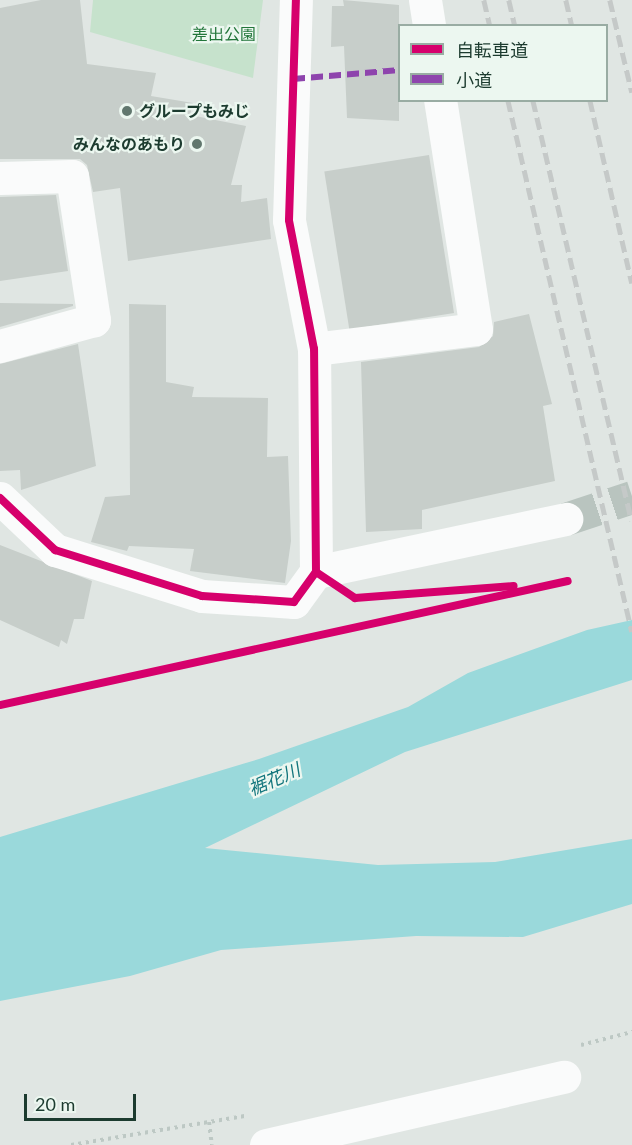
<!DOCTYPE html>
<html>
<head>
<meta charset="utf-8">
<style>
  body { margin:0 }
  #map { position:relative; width:632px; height:1145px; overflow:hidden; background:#e0e6e3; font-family:Lato,"Noto Sans JP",sans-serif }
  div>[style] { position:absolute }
  .green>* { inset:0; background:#c6e2cc }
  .water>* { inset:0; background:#9ad9db }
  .building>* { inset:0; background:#c7ceca; transform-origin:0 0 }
  .street-tunnel>* { height:33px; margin-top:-16.5px; transform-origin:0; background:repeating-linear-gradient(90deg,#b9c4bf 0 33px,transparent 0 49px) }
  .path>* { height:4px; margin-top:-2px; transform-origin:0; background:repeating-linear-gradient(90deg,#bdc8c4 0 3px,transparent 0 7.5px) }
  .street>* { height:33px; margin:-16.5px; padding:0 16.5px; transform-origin:16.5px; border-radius:16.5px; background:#fafbfb }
  .rail>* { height:4.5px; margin-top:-2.25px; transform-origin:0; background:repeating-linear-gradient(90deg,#c5c9c8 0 12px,transparent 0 18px) }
  .quiet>* { height:6px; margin-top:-3px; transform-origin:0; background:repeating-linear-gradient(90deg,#8e44ad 0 12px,transparent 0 18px) }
  .cycleway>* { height:8px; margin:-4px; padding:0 4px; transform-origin:4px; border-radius:4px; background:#d6006c }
  .dots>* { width:16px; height:16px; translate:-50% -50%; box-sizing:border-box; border:3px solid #ecf7f0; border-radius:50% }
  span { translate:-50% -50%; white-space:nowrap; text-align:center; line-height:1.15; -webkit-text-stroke:4.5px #ecf7f0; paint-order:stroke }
  .park-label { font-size:16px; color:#22763a }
  .poi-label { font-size:16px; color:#1c3b2f; font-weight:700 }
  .left { translate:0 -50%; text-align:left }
  .right { translate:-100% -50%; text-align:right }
  .water-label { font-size:18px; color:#11757c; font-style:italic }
  .legend { position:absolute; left:398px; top:24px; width:210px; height:78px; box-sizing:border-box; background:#ecf7f0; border:2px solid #99aca3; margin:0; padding:8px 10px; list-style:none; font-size:18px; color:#1c3b2f }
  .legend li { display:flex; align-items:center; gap:12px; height:30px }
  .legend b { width:30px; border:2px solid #99aca3 }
  .scale { position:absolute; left:24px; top:1094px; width:112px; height:27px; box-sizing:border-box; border:3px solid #1c3b2f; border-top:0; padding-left:8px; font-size:18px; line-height:21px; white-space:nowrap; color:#1c3b2f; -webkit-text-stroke:4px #ecf7f0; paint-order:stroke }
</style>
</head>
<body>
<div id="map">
  <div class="green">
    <i style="clip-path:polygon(93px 0,263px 0,253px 78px,90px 32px)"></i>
  </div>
  <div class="water">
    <i style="clip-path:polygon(632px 620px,632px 680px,405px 752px,205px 848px,378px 865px,495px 862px,632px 839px,632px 904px,523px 937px,416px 936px,221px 950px,130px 976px,0 1001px,0 837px,259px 759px,408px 707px,468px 673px,587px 630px)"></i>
  </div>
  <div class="building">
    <i style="clip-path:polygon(41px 0,80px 0,87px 64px,156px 73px,151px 96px,193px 103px,190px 115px,246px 126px,231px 185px,242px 185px,241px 202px,267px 198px,271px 239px,128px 261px,120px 188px,93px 192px,87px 165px,80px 159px,0 159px,0 8px)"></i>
    <i style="clip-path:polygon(343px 0,399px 5px,399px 121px,347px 118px,344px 46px,331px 47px,332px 6px,344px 6px)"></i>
    <i style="left:429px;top:155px;width:160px;height:106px;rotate:81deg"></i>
    <i style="clip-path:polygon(56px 195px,68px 271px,0 281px,0 197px)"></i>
    <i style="clip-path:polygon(0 303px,73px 304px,73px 306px,0 327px)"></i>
    <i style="clip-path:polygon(129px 304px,166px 305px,166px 382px,194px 387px,192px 397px,268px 398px,267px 457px,288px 456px,291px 541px,285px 583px,190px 571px,194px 549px,129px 546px,127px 551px,91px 542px,105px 497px,130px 495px)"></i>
    <i style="clip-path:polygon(529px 314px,552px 404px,543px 406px,555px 481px,422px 510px,422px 529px,366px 532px,361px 362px,479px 347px,493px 336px,494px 322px)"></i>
    <i style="clip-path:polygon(78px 344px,96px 466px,21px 490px,20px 470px,0 471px,0 364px)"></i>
    <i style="clip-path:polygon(0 545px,92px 581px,84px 619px,74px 619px,67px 644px,61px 640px,59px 647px,0 620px)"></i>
  </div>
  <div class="street-tunnel">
    <i style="left:566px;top:519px;width:70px;rotate:-18.4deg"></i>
  </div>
  <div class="path">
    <i style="left:581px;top:1045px;width:53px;rotate:-14.3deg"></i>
    <i style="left:209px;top:1122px;width:23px;rotate:83deg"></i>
    <i style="left:71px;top:1145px;width:176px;rotate:-9.5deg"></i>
  </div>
  <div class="street">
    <i style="left:425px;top:0;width:26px;rotate:81deg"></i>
    <i style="left:0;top:178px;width:72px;rotate:-1.6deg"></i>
    <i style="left:72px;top:176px;width:146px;rotate:81.3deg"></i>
    <i style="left:94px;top:320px;width:98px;rotate:164.5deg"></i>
    <i style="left:314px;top:349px;width:163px;rotate:-7deg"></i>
    <i style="left:476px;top:329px;width:232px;rotate:-98.9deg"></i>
    <i style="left:0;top:498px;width:76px;rotate:43.4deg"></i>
    <i style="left:55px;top:550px;width:154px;rotate:17.4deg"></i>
    <i style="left:202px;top:596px;width:92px;rotate:3.7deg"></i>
    <i style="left:294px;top:602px;width:37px;rotate:-54deg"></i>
    <i style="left:316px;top:572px;width:223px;rotate:-90.5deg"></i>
    <i style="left:314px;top:349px;width:131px;rotate:-101deg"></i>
    <i style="left:289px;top:220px;width:220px;rotate:-88.2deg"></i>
    <i style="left:316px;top:572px;width:256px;rotate:-12deg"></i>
    <i style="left:266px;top:1145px;width:306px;rotate:-12.9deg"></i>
  </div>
  <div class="rail">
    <i style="left:484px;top:0;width:27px;rotate:77deg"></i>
    <i style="left:509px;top:0;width:27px;rotate:77deg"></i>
    <i style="left:566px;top:0;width:27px;rotate:77deg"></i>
    <i style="left:610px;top:0;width:95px;rotate:76.6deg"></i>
    <i style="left:508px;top:100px;width:546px;rotate:76.88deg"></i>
    <i style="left:533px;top:100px;width:432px;rotate:76.8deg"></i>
    <i style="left:590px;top:100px;width:188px;rotate:77.1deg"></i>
  </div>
  <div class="quiet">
    <i style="left:293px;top:79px;width:107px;rotate:-4.8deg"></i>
  </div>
  <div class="cycleway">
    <i style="left:0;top:498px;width:76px;rotate:43.4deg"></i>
    <i style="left:55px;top:550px;width:154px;rotate:17.4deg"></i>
    <i style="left:202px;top:596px;width:92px;rotate:3.7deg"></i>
    <i style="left:294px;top:602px;width:37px;rotate:-54deg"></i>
    <i style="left:316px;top:572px;width:223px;rotate:-90.5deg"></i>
    <i style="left:314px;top:349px;width:131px;rotate:-101deg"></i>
    <i style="left:289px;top:220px;width:220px;rotate:-88.2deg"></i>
    <i style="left:316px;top:572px;width:47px;rotate:33.7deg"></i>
    <i style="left:355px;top:598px;width:159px;rotate:-4.3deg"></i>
    <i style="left:0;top:705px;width:581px;rotate:-12.32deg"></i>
  </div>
  <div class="dots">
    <i style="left:127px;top:111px;background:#61776e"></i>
    <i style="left:197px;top:144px;background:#61776e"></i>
  </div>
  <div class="park-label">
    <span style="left:224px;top:34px">差出公園</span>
  </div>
  <div class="poi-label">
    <span class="left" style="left:139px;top:111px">グループもみじ</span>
    <span class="right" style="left:185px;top:144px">みんなのあもり</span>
  </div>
  <div class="water-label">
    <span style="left:274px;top:779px;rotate:-23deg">裾花川</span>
  </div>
  <ul class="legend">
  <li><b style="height:8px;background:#d6006c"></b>自転車道</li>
  <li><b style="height:8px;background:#8e44ad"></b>小道</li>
  </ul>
  <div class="scale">20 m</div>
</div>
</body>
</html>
